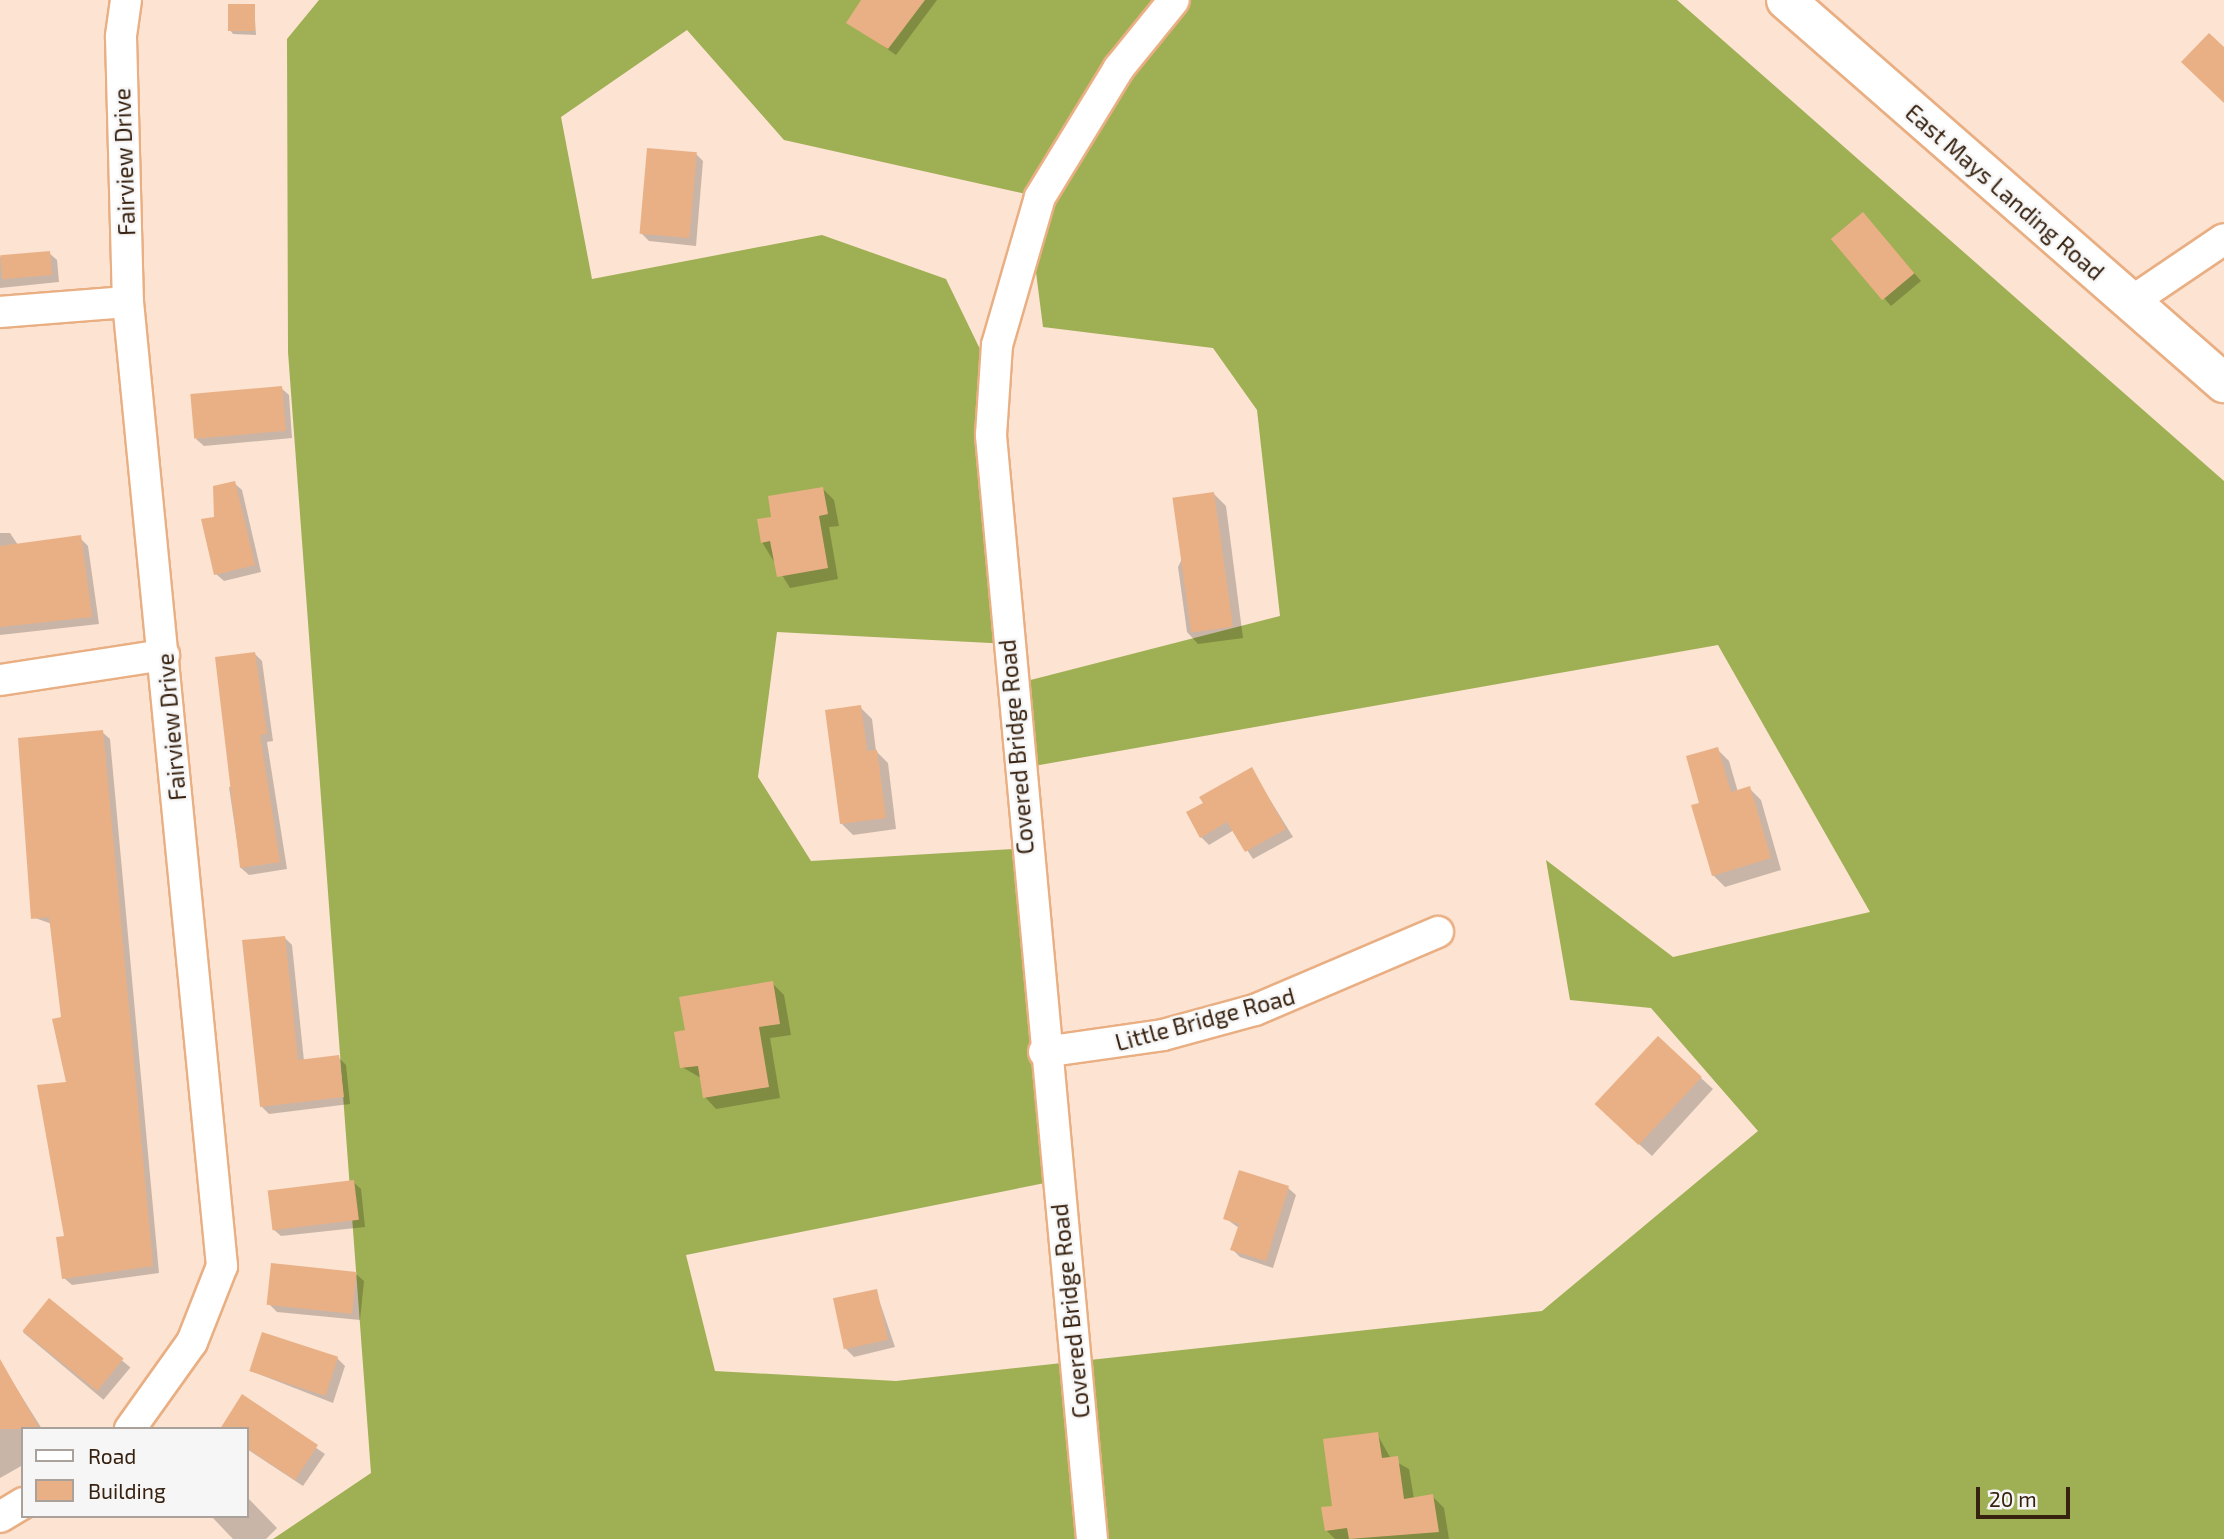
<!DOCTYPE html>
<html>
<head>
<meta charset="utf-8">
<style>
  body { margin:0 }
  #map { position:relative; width:2224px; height:1539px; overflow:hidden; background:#fce3d2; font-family:"Exo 2",sans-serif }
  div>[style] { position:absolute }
  .forest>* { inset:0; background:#9faf53 }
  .shadow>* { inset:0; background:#0003; transform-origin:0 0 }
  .building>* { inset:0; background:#eab085; transform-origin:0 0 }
  .roads { filter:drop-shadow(2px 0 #e9af83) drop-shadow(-2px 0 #e9af83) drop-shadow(0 2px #e9af83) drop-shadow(0 -2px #e9af83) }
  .street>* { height:30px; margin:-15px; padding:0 15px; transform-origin:15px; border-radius:15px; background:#fff }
  .primary>* { height:38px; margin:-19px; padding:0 19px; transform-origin:19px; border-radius:19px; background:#fff }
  span { translate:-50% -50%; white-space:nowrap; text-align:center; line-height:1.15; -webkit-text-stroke:5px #f6f6f6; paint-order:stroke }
  .street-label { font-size:23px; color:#37210f }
  .legend { position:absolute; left:21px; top:1427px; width:228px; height:91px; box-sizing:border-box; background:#f6f6f6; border:2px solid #aaa19a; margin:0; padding:9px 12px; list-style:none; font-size:21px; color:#37210f }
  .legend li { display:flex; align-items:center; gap:14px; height:35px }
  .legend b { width:35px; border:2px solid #aaa19a }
  .scale { position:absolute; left:1976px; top:1487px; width:94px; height:32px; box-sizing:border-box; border:4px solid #37210f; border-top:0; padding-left:9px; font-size:21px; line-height:24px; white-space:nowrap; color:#37210f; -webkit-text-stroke:5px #f6f6f6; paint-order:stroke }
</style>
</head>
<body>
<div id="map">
  <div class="forest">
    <i style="clip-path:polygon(evenodd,319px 0,1677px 0,2224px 481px,2224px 1539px,273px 1539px,371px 1473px,288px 352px,287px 39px,319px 0,687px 30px,784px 140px,1026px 194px,1043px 327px,1213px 348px,1257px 410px,1280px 616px,1011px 685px,1017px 769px,1718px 645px,1870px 912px,1673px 957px,1546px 860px,1570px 1000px,1651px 1008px,1758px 1131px,1542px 1311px,896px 1381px,715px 1371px,686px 1255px,1050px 1182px,1013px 849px,811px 861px,758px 777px,777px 632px,1010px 644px,993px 376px,946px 279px,822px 235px,592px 279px,561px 117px,687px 30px)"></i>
  </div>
  <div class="shadow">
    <i style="clip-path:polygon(863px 0,937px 0,896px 55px,849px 22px)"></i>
    <i style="clip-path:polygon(254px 6px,256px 35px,233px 34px,230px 30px)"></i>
    <i style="clip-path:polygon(696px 154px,703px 161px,696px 246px,649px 241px,642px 234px)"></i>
    <i style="clip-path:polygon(1870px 222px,1921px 281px,1891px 306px,1884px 298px)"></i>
    <i style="clip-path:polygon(49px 253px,57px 260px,59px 282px,0 288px,0 257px)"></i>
    <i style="clip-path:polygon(281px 388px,289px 395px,292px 438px,204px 446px,196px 439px)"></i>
    <i style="clip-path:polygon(234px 483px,242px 490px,261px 572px,224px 581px,216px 574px,216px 518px)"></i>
    <i style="clip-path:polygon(822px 488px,834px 500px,839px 526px,829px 527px,838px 579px,790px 588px,762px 542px,773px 518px)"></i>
    <i style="clip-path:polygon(1214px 494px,1226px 506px,1243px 638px,1198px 644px,1187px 632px,1178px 567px)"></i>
    <i style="clip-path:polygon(0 533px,10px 533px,18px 545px,80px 538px,88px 546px,99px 624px,0 635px)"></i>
    <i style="clip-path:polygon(255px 654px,262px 661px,273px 741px,267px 742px,287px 869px,249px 875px,241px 868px,229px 787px,235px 786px)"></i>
    <i style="clip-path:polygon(860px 707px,872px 719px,876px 751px,888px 763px,896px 829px,853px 835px,841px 823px)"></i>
    <i style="clip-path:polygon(102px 732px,110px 739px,159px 1273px,72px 1285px,64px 1278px,69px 1084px,63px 1018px,52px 924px,35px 918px)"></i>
    <i style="clip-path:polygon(1717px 749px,1729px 761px,1738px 792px,1749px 788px,1761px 800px,1781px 870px,1725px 887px,1713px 875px,1702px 804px)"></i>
    <i style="clip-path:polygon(1251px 769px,1293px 837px,1253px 859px,1234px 830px,1209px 845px,1201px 837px,1205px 803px)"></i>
    <i style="clip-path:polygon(284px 937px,292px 945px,304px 1061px,338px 1057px,346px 1065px,350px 1104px,269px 1114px,262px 1107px)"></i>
    <i style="clip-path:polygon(772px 983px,784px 995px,791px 1035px,770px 1038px,780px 1098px,716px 1109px,705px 1097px,701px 1078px,682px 1067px,687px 1032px)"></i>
    <i style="clip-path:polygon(1701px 1078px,1713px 1089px,1652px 1156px,1604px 1112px)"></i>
    <i style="clip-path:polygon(353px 1182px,361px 1189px,365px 1227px,281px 1236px,273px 1229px)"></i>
    <i style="clip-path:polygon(1288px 1188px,1296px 1195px,1273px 1268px,1240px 1257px,1232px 1249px,1239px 1228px,1225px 1218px)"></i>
    <i style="clip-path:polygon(356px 1274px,364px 1281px,360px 1320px,277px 1312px,269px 1304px)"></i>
    <i style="clip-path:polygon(876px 1291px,895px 1347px,854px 1357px,846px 1349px)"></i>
    <i style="left:50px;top:1300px;width:105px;height:42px;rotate:40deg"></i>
    <i style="clip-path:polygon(337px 1358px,345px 1366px,333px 1403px,251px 1371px)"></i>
    <i style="clip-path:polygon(0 1362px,42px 1429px,23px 1429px,23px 1465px,0 1478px)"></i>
    <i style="clip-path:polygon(242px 1397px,325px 1454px,303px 1486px,247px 1449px)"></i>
    <i style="clip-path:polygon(1377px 1434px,1391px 1459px,1409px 1469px,1414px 1499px,1432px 1496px,1444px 1508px,1449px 1539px,1335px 1539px,1327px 1531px)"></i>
    <i style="clip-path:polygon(247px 1497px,277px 1528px,266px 1539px,233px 1539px,211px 1516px,247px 1516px)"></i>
  </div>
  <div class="building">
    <i style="clip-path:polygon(861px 0,925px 0,888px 49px,846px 23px)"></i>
    <i style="left:228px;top:4px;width:27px;height:27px"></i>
    <i style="clip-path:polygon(2209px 33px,2224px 47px,2224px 103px,2181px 62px)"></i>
    <i style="left:647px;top:148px;width:50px;height:86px;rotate:5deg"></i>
    <i style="left:1863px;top:212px;width:80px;height:42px;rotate:50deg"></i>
    <i style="left:50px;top:251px;width:24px;height:50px;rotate:85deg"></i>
    <i style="left:282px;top:386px;width:45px;height:92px;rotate:85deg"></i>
    <i style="clip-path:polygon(235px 481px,255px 565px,214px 575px,201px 519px,214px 517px,213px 486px)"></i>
    <i style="clip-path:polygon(823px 487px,828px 514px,819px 516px,828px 568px,777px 577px,770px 541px,761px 543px,757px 519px,771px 517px,768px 496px)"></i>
    <i style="left:1214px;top:492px;width:136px;height:42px;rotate:82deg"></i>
    <i style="clip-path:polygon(81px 535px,92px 617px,0 627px,0 546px)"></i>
    <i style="clip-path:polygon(255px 652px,267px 734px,260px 735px,280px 862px,240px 868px,215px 657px)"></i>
    <i style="clip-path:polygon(861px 705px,867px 751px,877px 750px,886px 818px,840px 824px,825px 710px)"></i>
    <i style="clip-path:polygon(103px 730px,153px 1266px,62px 1279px,56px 1237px,64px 1236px,37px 1085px,66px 1082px,52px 1019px,61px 1017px,49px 917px,31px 919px,18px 738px)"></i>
    <i style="clip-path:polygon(1718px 747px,1731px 792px,1750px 786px,1771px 858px,1712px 876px,1691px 805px,1699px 803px,1686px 756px)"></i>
    <i style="clip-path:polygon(1252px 767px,1286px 829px,1245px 852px,1227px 822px,1200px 838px,1186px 812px,1203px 803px,1199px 797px)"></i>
    <i style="clip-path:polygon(285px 936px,298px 1060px,339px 1055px,344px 1097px,260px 1107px,242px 940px)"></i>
    <i style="clip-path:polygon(773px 981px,780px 1024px,759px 1027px,769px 1087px,703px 1098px,698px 1066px,680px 1068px,674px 1032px,685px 1030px,679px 997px)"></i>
    <i style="left:1658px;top:1036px;width:60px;height:93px;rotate:43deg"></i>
    <i style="clip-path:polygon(1239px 1170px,1289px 1186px,1266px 1261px,1230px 1250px,1239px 1224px,1223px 1219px)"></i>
    <i style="left:354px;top:1180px;width:40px;height:87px;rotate:83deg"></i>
    <i style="left:271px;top:1263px;width:86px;height:42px;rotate:6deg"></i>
    <i style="left:877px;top:1289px;width:52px;height:45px;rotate:78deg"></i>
    <i style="left:49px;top:1298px;width:96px;height:42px;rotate:39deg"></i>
    <i style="left:262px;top:1332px;width:80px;height:41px;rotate:18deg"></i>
    <i style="clip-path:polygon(0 1359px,40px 1429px,0 1429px)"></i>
    <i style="clip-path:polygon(242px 1394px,318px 1445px,295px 1480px,247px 1448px,247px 1429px,220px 1429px)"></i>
    <i style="clip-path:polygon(1378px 1432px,1382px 1458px,1398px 1456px,1404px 1499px,1433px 1494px,1439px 1532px,1349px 1539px,1347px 1528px,1325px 1531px,1321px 1507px,1332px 1506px,1323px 1439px)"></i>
  </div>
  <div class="roads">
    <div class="street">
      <i style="left:126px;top:0;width:37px;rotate:98deg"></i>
      <i style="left:121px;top:37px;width:265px;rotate:88.5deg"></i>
      <i style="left:128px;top:302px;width:969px;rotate:84.43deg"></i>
      <i style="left:222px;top:1266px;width:82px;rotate:111.5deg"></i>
      <i style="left:192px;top:1342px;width:107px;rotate:125.5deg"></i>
      <i style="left:2131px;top:302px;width:112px;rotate:-34.1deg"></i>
      <i style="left:0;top:312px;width:128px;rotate:-4.5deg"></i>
      <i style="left:0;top:680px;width:166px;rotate:-8.7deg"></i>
      <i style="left:1044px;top:1052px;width:120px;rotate:-8.1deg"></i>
      <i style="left:1163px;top:1035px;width:95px;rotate:-15.2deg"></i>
      <i style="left:1255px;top:1010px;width:199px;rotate:-23.1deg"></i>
      <i style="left:0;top:1517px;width:27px;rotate:-31deg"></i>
      <i style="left:1092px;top:1539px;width:1109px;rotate:-95.23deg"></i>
      <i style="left:991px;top:435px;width:90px;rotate:-86.2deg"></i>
      <i style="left:997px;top:345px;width:154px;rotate:-73.8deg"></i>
      <i style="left:1040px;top:197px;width:151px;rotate:-58.5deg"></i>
      <i style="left:1119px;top:68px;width:87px;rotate:-51deg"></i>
    </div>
    <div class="primary">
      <i style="left:1786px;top:0;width:582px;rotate:41.17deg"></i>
    </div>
  </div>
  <div class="street-label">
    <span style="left:124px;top:162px;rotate:-92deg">Fairview Drive</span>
    <span style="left:2005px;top:192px;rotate:41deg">East Mays Landing Road</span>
    <span style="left:171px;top:727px;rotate:-95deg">Fairview Drive</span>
    <span style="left:1016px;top:747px;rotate:-95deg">Covered Bridge Road</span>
    <span style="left:1205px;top:1019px;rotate:-15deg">Little Bridge Road</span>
    <span style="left:1070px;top:1311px;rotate:-96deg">Covered Bridge Road</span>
  </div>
  <ul class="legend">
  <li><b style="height:9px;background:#fff"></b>Road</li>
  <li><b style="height:19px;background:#eab085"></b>Building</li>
  </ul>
  <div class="scale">20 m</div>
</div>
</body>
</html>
